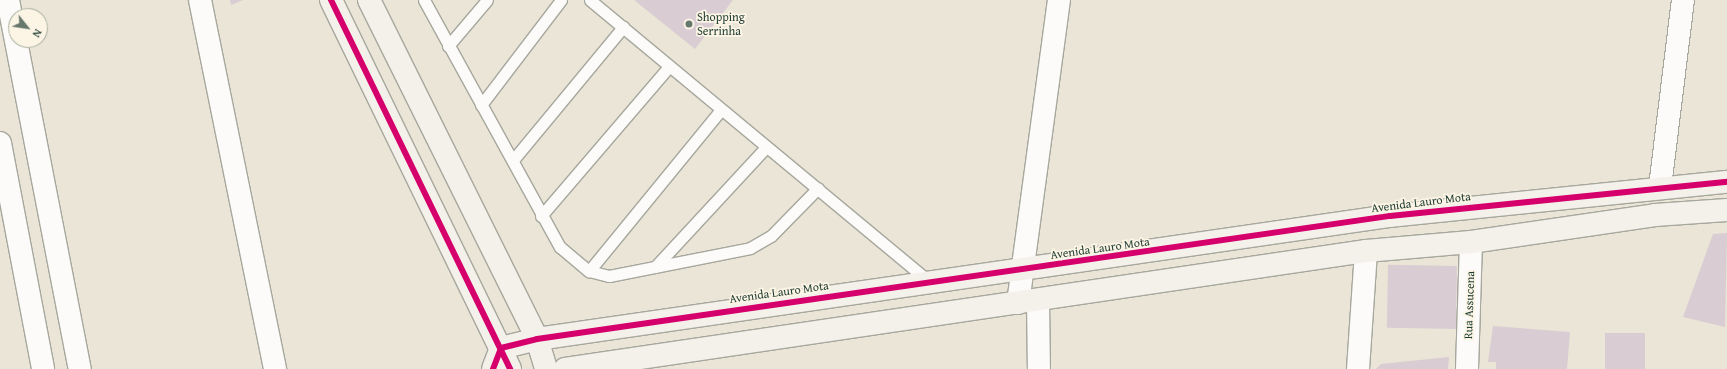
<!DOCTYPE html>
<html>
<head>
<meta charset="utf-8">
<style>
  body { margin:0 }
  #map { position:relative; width:1727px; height:369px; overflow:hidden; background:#eae5d6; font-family:"Gentium Book Plus",serif }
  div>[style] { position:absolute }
  .building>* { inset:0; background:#d9cdd3; transform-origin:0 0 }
  .roads { filter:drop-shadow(1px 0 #a6a79d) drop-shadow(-1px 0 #a6a79d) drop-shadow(0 1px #a6a79d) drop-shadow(0 -1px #a6a79d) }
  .lane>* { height:11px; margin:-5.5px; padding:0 5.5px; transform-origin:5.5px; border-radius:5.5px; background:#fcfbf9 }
  .street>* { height:22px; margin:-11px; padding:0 11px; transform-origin:11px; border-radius:11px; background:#fcfbf9 }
  .secondary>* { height:22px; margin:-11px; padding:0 11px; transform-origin:11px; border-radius:11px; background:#f3f1ea }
  .cycleway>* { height:6px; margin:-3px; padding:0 3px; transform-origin:3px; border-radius:3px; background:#d6006c }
  .dots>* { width:11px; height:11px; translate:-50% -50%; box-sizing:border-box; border:2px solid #fcf5e5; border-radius:50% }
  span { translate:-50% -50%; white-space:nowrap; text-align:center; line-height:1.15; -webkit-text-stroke:3.5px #fcf5e5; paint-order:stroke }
  .poi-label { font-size:12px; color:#1f3d34 }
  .left { translate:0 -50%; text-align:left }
  .street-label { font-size:12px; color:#1f3d34 }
  .north { position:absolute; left:8px; top:8px; width:40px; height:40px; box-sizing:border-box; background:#fcf5e5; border:1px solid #a4ab9e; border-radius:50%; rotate:120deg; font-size:11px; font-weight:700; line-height:16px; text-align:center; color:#1f3d34 }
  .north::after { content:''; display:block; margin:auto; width:14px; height:18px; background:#66786d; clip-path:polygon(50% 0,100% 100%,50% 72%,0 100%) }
</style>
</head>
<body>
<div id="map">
  <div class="building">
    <i style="clip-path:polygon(230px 0,243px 0,231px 5px)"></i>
    <i style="clip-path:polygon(634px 0,733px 0,695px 49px)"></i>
    <i style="clip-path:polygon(1727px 233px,1725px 327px,1683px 317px,1713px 234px)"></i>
    <i style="left:1457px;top:266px;width:63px;height:69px;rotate:91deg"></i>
    <i style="clip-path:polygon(1493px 326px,1570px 332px,1567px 369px,1496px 369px,1496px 362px,1488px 362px)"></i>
    <i style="left:1645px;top:333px;width:36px;height:40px;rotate:90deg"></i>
    <i style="clip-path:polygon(1449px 357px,1448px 369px,1376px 369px,1381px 364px)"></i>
  </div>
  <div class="roads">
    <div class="lane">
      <i style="left:424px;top:0;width:282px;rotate:61.2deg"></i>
      <i style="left:560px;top:247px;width:38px;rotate:40deg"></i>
      <i style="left:589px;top:271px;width:21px;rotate:14deg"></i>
      <i style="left:609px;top:276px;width:144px;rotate:-11.2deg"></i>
      <i style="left:750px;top:248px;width:24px;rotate:-30deg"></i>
      <i style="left:771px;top:236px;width:67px;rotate:-45.6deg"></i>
      <i style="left:590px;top:0;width:440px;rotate:39.7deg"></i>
      <i style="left:448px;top:46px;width:60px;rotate:-49.7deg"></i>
      <i style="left:481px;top:105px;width:132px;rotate:-52.7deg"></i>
      <i style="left:513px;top:160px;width:173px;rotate:-50.4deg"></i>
      <i style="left:541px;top:216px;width:195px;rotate:-49.4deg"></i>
      <i style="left:655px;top:267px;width:163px;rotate:-47.2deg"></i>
      <i style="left:589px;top:271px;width:207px;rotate:-50.7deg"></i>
    </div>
    <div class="street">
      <i style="left:8px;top:0;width:376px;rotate:79deg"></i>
      <i style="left:200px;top:0;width:377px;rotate:78.5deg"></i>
      <i style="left:0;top:143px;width:230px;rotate:79.2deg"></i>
      <i style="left:1660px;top:187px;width:188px;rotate:-83deg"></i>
      <i style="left:1038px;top:301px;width:68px;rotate:89.2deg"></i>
      <i style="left:1018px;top:303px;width:306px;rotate:-82.3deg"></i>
      <i style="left:1358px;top:369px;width:118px;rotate:-86.1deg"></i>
      <i style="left:1467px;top:369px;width:127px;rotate:-88.2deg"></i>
    </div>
    <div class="secondary">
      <i style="left:331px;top:0;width:410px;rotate:64.1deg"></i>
      <i style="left:369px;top:0;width:378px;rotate:63.6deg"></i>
      <i style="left:537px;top:339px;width:31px;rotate:73deg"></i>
      <i style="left:493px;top:369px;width:22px;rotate:-69deg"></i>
      <i style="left:501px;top:348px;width:37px;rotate:-14deg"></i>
      <i style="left:537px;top:339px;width:862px;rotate:-8.21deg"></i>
      <i style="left:1390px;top:216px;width:339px;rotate:-5.8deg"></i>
      <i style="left:565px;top:369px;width:810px;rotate:-8.38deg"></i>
      <i style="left:1366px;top:251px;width:105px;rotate:-4.9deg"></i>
      <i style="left:1471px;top:242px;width:186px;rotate:-8.3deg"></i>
      <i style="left:1655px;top:215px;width:72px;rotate:-4deg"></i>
    </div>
  </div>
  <div class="cycleway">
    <i style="left:331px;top:0;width:410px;rotate:64.1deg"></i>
    <i style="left:493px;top:369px;width:22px;rotate:-69deg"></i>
    <i style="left:501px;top:348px;width:37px;rotate:-14deg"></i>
    <i style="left:537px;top:339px;width:862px;rotate:-8.21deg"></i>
    <i style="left:1390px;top:216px;width:339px;rotate:-5.8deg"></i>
  </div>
  <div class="dots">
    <i style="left:689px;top:24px;background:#66786d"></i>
  </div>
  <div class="poi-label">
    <span class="left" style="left:697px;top:24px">Shopping<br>Serrinha</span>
  </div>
  <div class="street-label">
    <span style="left:1421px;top:202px;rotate:-7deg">Avenida Lauro Mota</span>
    <span style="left:1100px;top:248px;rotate:-8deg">Avenida Lauro Mota</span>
    <span style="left:779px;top:292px;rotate:-8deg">Avenida Lauro Mota</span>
    <span style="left:1469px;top:305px;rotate:-88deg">Rua Assucena</span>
  </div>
  <div class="north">N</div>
</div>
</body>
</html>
